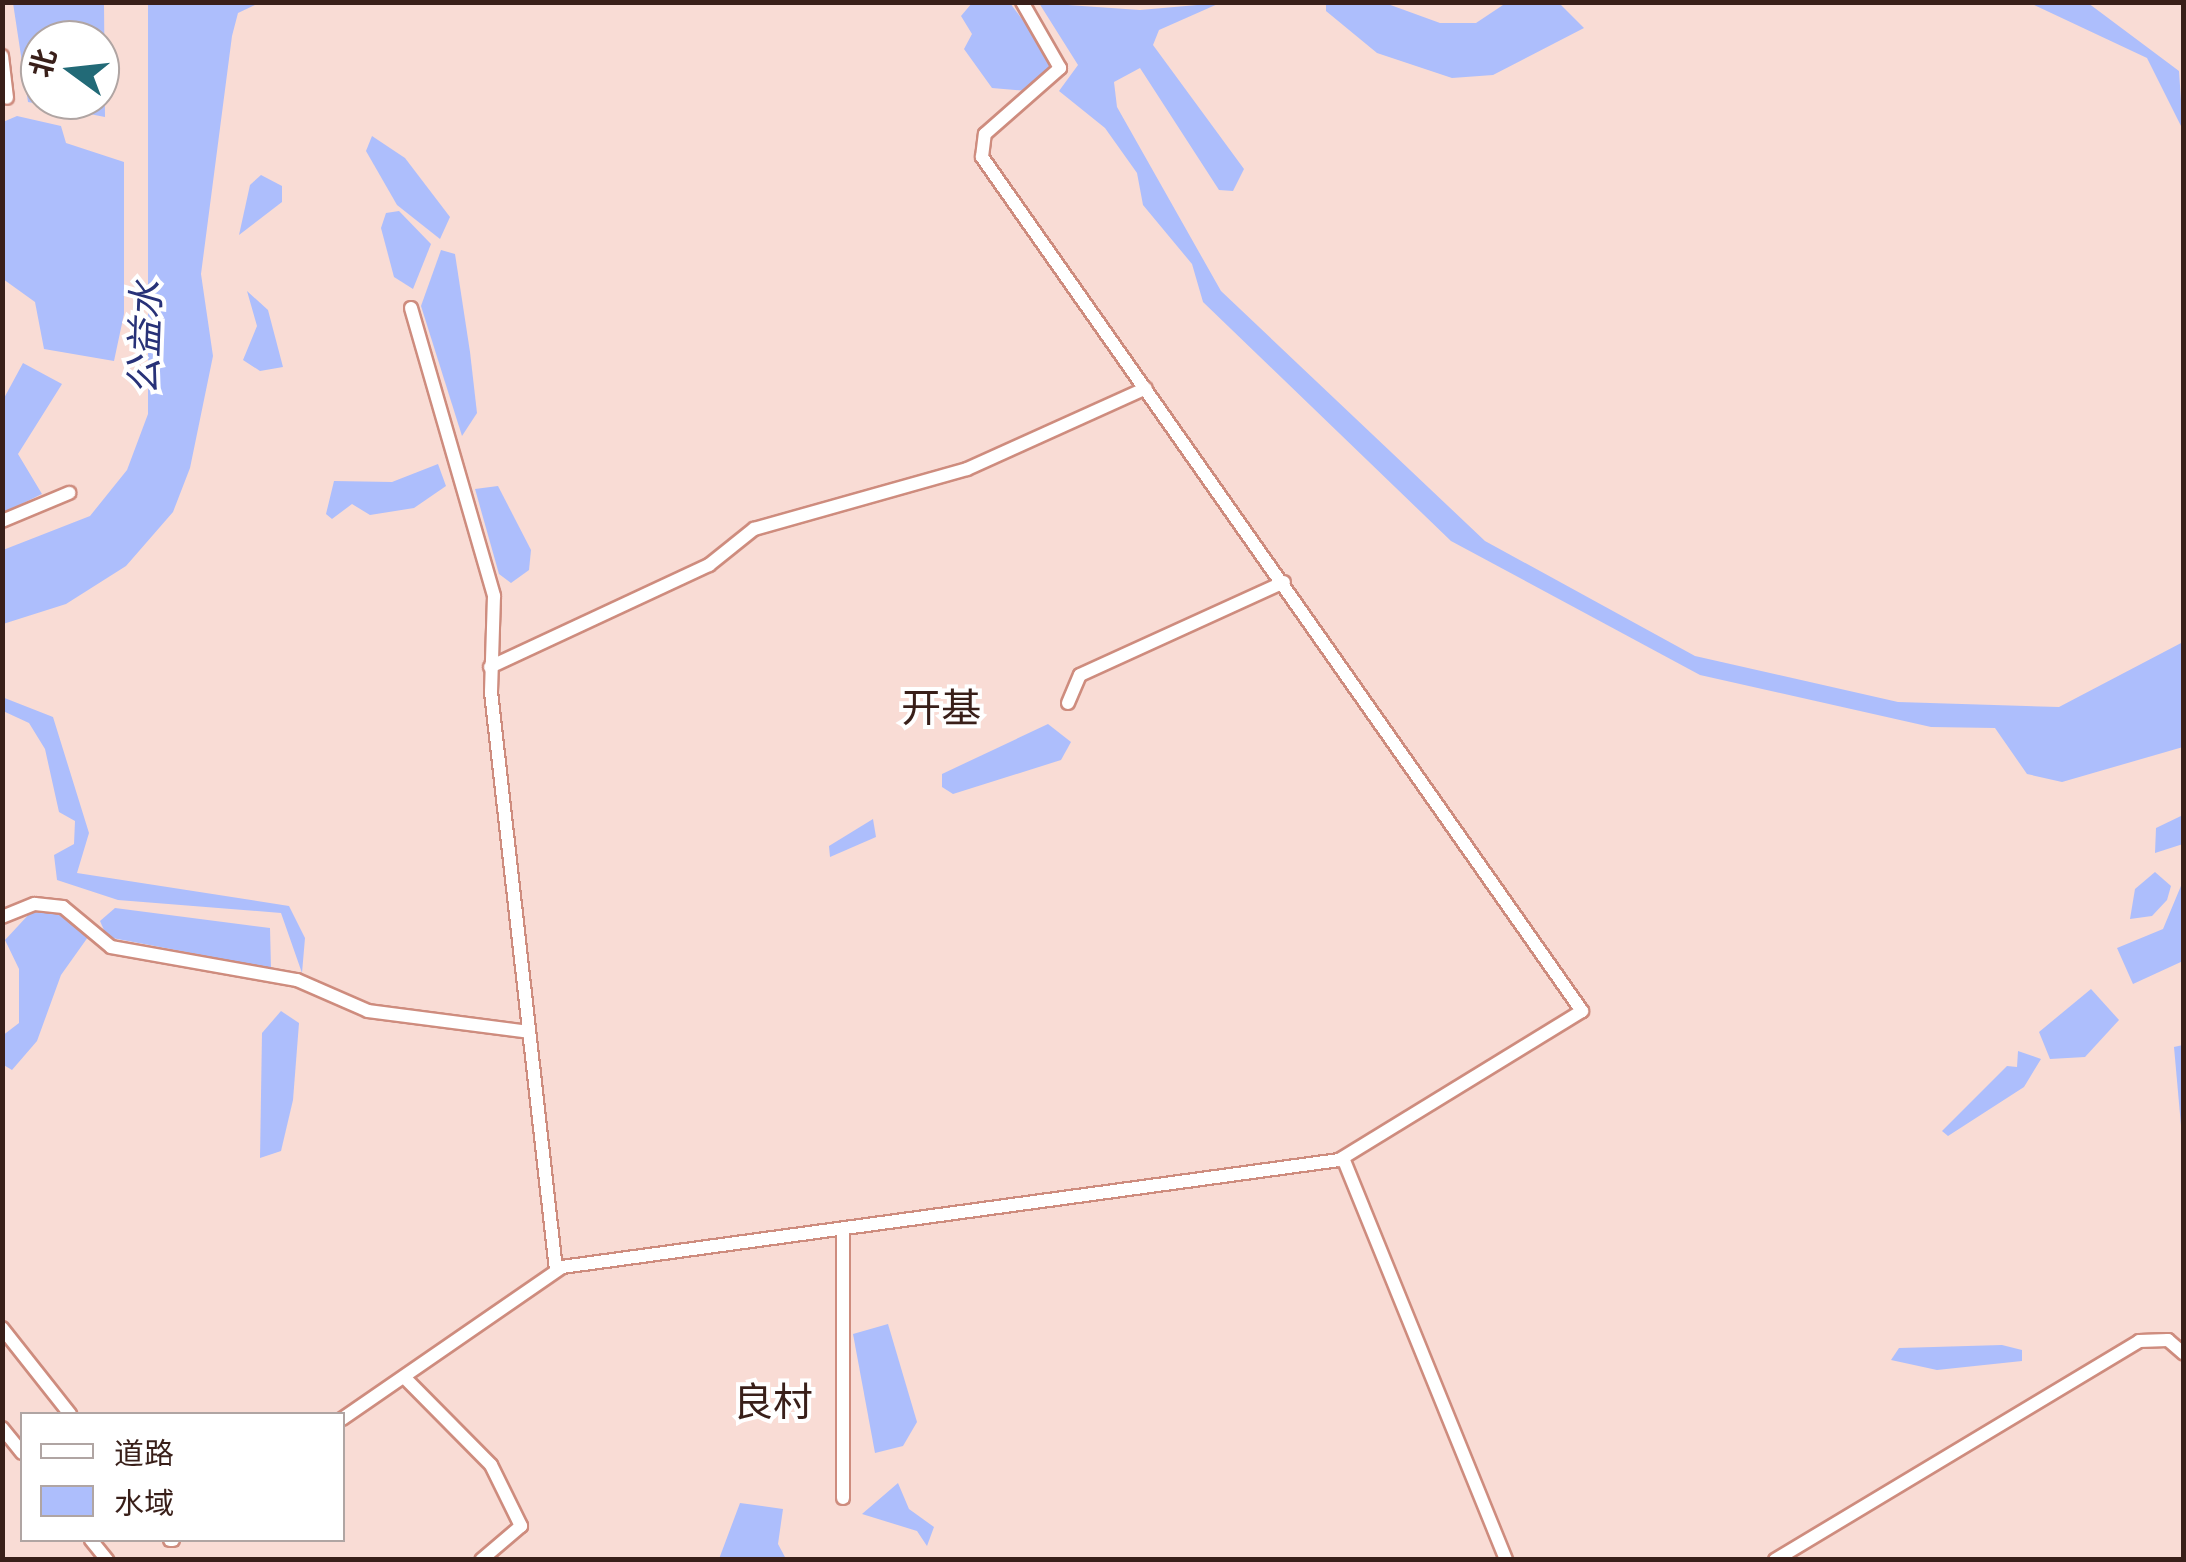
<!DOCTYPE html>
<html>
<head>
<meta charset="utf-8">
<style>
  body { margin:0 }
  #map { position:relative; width:2186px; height:1562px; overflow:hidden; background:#f9dcd5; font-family:"IBM Plex Serif","Noto Sans SC",serif }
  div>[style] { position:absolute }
  .water>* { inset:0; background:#adbefc }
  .roads { filter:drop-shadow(2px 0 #ce8c7e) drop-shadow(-2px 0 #ce8c7e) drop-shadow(0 2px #ce8c7e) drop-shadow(0 -2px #ce8c7e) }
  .minor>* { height:12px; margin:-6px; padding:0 6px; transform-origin:6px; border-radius:6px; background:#fff }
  span { translate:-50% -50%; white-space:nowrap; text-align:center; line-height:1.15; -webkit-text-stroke:8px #fff; paint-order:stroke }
  .water-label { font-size:38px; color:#283278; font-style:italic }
  .quarter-label { font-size:40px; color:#391f19 }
  .frame { position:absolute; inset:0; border:5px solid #391f19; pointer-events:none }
  .legend { position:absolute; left:20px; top:1412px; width:325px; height:130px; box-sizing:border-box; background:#fff; border:2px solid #b0a5a3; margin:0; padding:12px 18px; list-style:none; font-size:30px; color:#391f19 }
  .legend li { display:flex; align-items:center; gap:20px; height:50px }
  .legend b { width:50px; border:2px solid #b0a5a3 }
  .north { position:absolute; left:20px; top:20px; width:100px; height:100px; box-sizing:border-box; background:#fff; border:2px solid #b0a5a3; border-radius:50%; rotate:285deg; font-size:28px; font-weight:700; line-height:40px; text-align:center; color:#391f19 }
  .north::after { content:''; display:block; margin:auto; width:35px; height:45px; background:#226a77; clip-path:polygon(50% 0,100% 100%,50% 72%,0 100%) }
</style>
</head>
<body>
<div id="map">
  <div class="water">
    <i style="clip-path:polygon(evenodd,13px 3px,104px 3px,105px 117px,28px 102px,13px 3px,40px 40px,100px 40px,100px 100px,40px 100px,40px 40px)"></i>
    <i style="clip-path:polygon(148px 3px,259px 3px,238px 13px,232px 36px,201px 274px,213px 356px,190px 468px,173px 512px,126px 566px,66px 604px,3px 624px,3px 550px,90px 516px,127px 470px,148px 414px)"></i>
    <i style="clip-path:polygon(972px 3px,1010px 3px,1050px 57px,1051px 71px,1028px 91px,992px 88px,964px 49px,972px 34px,961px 16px)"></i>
    <i style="clip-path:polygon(1039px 3px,1140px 10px,1220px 3px,1159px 30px,1153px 45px,1244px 169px,1233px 191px,1219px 190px,1140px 68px,1114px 82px,1117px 107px,1221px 291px,1485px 541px,1695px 656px,1898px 702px,2059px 707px,2183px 642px,2183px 747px,2062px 782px,2027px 774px,1995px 728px,1931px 727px,1700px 675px,1451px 541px,1203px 302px,1192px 264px,1143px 205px,1137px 173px,1105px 128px,1059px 91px,1078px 65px)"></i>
    <i style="clip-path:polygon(1385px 3px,1440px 23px,1476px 23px,1506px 3px,1559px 3px,1584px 28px,1493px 75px,1452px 78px,1377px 53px,1326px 11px,1326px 3px)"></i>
    <i style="clip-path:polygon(2030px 3px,2088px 3px,2179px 71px,2183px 130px,2147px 58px)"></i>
    <i style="clip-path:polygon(17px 116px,61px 126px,66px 143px,124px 162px,124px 314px,114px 361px,44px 349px,35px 302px,3px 279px,3px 122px)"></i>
    <i style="clip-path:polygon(372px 136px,405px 158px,450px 217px,440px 239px,397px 205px,366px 151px)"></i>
    <i style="clip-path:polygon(261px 175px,282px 186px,282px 202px,239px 235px,250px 185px)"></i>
    <i style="clip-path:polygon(399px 211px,431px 244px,413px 289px,394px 277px,381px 228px,386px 213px)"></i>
    <i style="clip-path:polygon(441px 250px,455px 254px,470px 352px,477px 413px,462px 436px,421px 306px)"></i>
    <i style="clip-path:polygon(247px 291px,268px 310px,283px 367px,260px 371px,243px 360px,257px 326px)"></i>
    <i style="clip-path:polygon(23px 363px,62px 384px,18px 454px,42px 494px,3px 513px,3px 400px)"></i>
    <i style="clip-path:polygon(438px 464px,446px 486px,414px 508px,370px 515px,352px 504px,332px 519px,326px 514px,334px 481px,392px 482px)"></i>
    <i style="clip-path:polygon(498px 486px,531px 550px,529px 570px,511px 583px,499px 574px,475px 489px)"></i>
    <i style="clip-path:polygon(2px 697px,53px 717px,89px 833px,77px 873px,289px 906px,305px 938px,302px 973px,281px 913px,118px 900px,57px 880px,54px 855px,74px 844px,75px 821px,59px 812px,45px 749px,29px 723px,3px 711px)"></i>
    <i style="clip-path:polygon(1048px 724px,1071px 742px,1061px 760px,953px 794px,942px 787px,942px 774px)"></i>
    <i style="clip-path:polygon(2183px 815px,2183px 844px,2155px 853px,2156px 828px)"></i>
    <i style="clip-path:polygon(873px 819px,876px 837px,830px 857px,829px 846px)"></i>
    <i style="clip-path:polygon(2155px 872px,2171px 886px,2167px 900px,2152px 916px,2130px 919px,2135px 889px)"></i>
    <i style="clip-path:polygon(2183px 881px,2183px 961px,2133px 984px,2117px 948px,2163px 929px)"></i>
    <i style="clip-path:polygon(115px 908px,270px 928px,271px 968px,107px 937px,100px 921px)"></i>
    <i style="clip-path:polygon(31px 912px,67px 914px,88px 937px,61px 975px,37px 1041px,12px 1070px,2px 1064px,2px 1036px,19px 1023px,19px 969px,5px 940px)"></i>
    <i style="clip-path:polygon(2091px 989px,2119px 1020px,2085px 1057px,2050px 1059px,2039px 1032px)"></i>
    <i style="clip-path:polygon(281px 1011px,299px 1023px,293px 1100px,281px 1151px,260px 1158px,262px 1033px)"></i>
    <i style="clip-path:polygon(2183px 1045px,2184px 1045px,2183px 1148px,2174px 1047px)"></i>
    <i style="clip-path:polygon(2018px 1051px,2041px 1059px,2024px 1087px,1948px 1136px,1942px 1131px,2007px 1066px,2017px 1067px)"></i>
    <i style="clip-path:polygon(888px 1324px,917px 1422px,903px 1446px,875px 1453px,853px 1334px)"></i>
    <i style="clip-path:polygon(2002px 1345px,2022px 1350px,2022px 1361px,1937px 1370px,1891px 1360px,1899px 1348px)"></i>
    <i style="clip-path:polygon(898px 1483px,909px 1509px,934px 1527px,927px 1546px,917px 1531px,862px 1514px)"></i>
    <i style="clip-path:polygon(740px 1503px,783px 1509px,778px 1544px,786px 1559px,719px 1559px)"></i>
  </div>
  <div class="roads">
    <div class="minor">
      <i style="left:2px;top:56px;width:42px;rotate:83.2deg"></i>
      <i style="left:411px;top:308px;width:300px;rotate:73.9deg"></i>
      <i style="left:494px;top:596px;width:96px;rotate:91.8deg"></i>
      <i style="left:491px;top:692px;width:582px;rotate:83.58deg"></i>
      <i style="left:2px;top:521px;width:73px;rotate:-22.7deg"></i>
      <i style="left:490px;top:667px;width:242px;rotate:-25deg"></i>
      <i style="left:709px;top:565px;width:58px;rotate:-38.7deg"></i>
      <i style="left:754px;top:529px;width:221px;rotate:-15.7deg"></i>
      <i style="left:967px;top:469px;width:196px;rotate:-24.3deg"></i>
      <i style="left:1068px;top:703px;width:30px;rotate:-67deg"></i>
      <i style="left:1080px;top:675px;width:224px;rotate:-24.5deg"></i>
      <i style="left:2px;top:917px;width:35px;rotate:-22deg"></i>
      <i style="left:35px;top:904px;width:28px;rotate:6deg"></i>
      <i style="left:63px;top:907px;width:62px;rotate:39.8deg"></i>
      <i style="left:111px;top:947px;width:189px;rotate:10.1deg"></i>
      <i style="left:297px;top:980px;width:77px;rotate:23.6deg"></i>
      <i style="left:368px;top:1011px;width:162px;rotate:7.4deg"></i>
      <i style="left:1343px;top:1158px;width:434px;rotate:67.9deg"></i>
      <i style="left:2px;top:1328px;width:110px;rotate:51.7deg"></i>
      <i style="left:405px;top:1378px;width:122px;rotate:45.3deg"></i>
      <i style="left:491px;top:1465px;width:68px;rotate:63.8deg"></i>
      <i style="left:521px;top:1526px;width:52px;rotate:139.6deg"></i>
      <i style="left:342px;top:1419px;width:267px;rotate:-34.6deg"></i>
      <i style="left:562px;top:1267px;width:784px;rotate:-7.84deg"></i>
      <i style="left:1339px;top:1160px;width:285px;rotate:-31.5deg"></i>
      <i style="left:1582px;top:1011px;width:1044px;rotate:-125.09deg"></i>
      <i style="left:982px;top:157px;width:23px;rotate:-83deg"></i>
      <i style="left:985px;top:134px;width:100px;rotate:-41.3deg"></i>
      <i style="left:1060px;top:68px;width:76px;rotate:-119.9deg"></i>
      <i style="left:2px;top:1428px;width:32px;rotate:51deg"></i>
      <i style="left:843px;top:1498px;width:269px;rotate:-90deg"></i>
      <i style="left:91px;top:1540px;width:26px;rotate:51deg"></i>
      <i style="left:170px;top:1540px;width:3px"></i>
      <i style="left:1775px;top:1560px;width:425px;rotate:-31deg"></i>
      <i style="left:2139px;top:1341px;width:29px;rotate:-2deg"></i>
      <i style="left:2168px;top:1340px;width:21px;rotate:41deg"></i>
    </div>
  </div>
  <div class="water-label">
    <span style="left:144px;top:338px;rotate:-88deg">公益水</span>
  </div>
  <div class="quarter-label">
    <span style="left:941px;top:707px">开基</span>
    <span style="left:773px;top:1401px">良村</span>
  </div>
  <div class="frame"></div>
  <ul class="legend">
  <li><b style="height:12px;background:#fff"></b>道路</li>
  <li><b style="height:28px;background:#adbefc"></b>水域</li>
  </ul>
  <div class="north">北</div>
</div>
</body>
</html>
